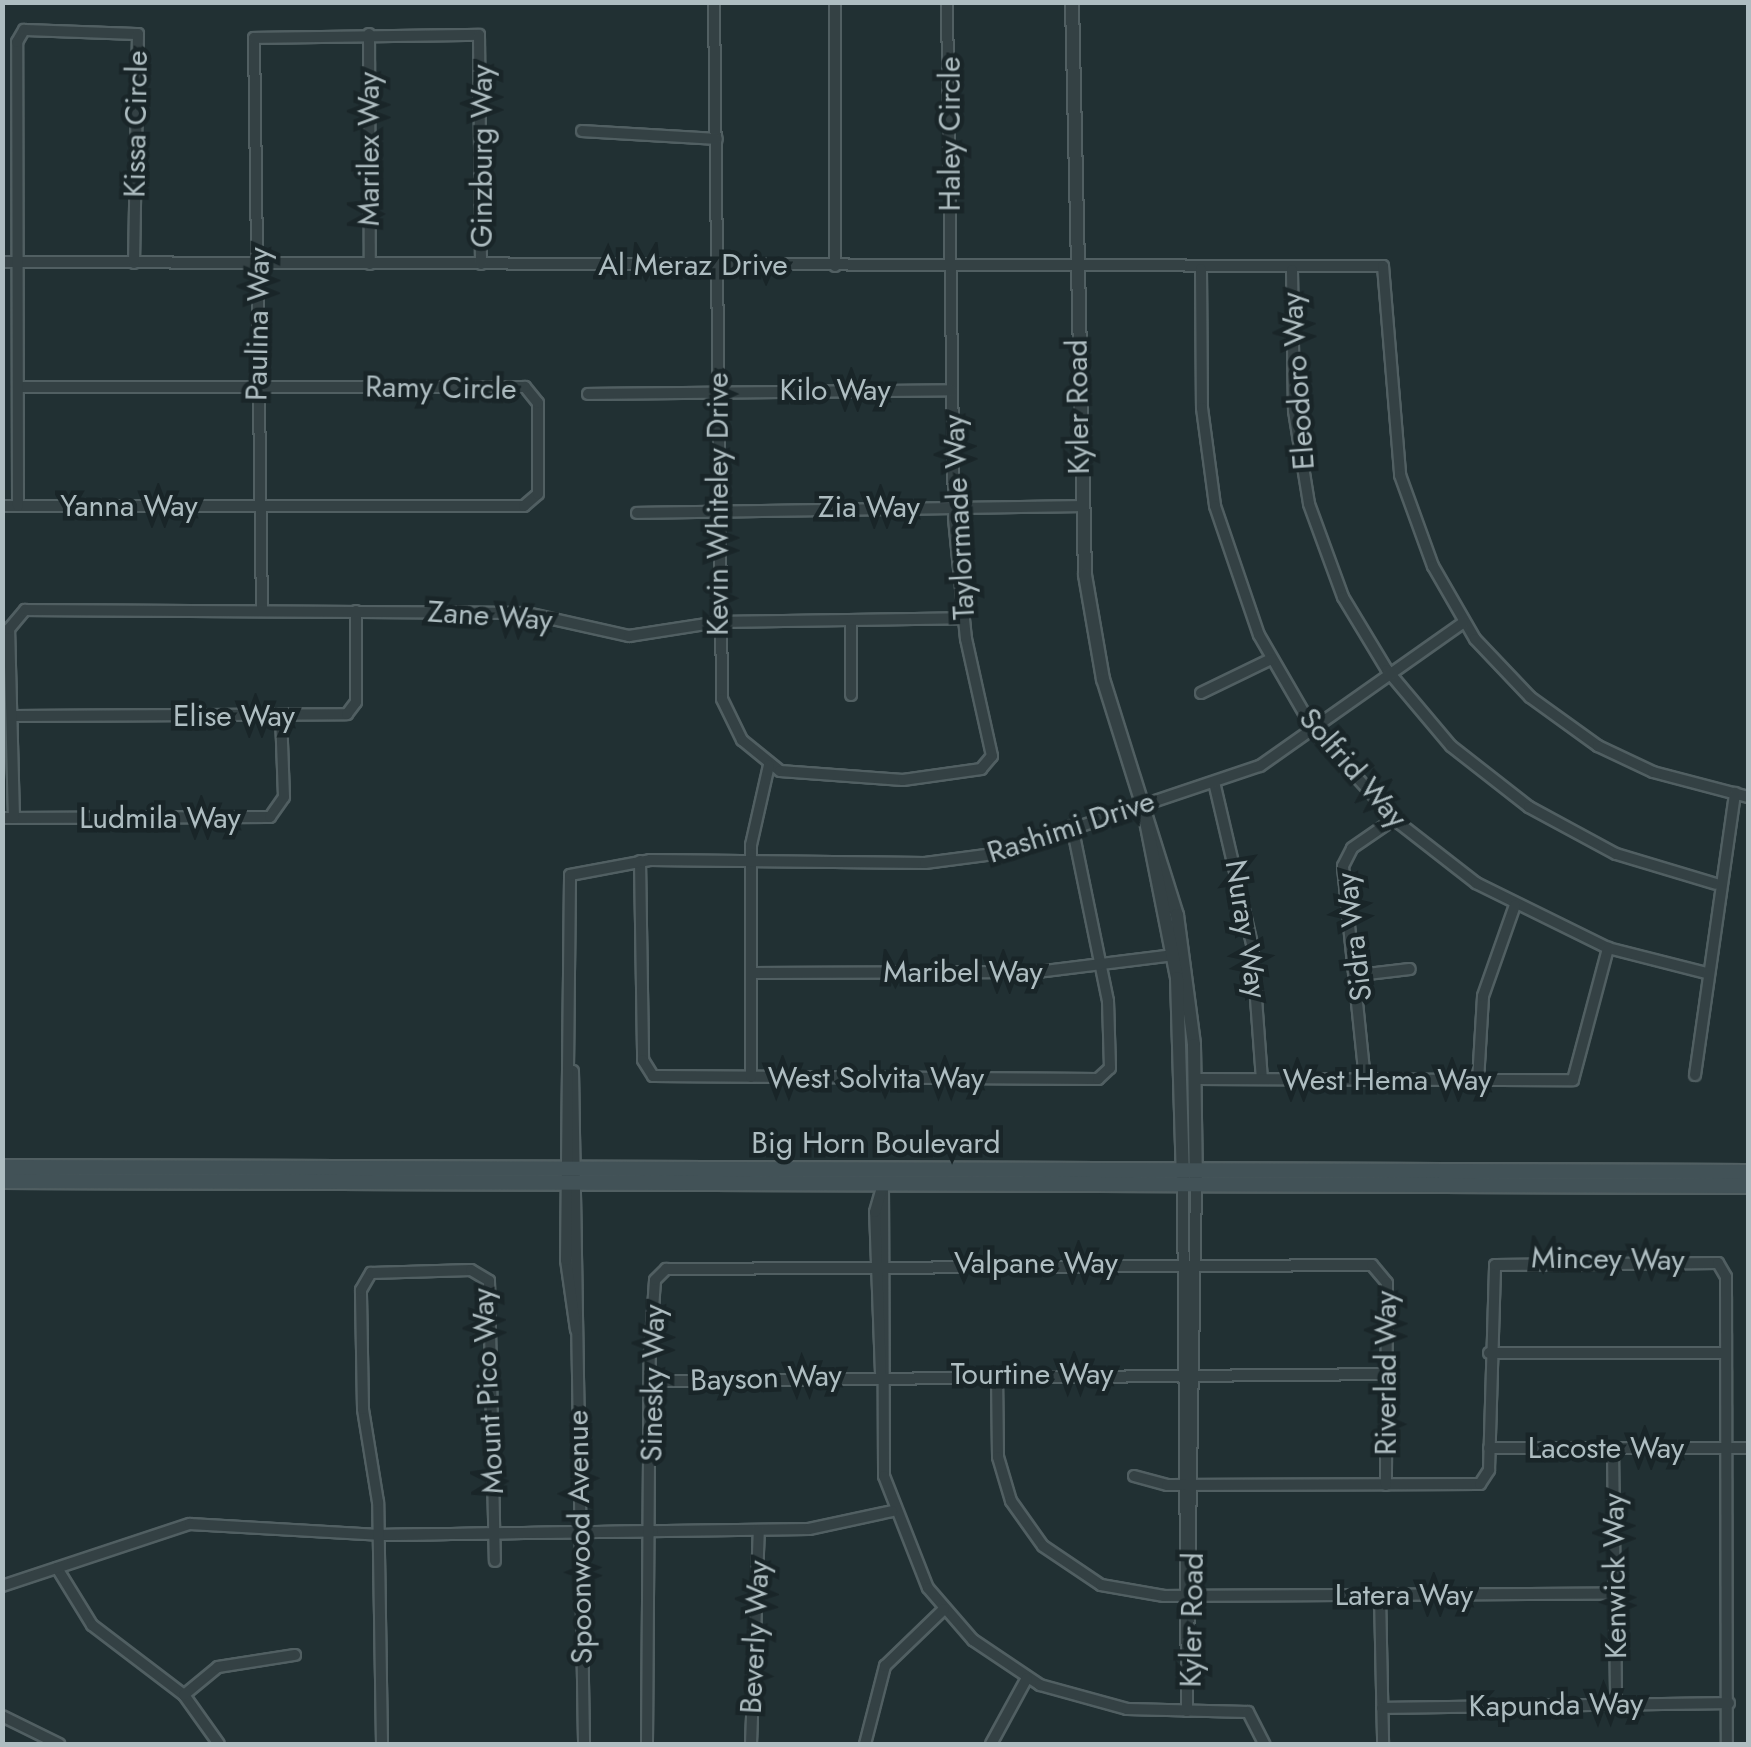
<!DOCTYPE html>
<html>
<head>
<meta charset="utf-8">
<style>
  body { margin:0 }
  #map { position:relative; width:1751px; height:1747px; overflow:hidden; background:#213033; font-family:Jost,sans-serif }
  div>[style] { position:absolute }
  .roads { filter:drop-shadow(2px 0 #515f62) drop-shadow(-2px 0 #515f62) drop-shadow(0 2px #515f62) drop-shadow(0 -2px #515f62) }
  .minor>* { height:10px; margin:-5px; padding:0 5px; transform-origin:5px; border-radius:5px; background:#344144 }
  .tertiary>* { height:12px; margin:-6px; padding:0 6px; transform-origin:6px; border-radius:6px; background:#344144 }
  .secondary>* { height:14px; margin:-7px; padding:0 7px; transform-origin:7px; border-radius:7px; background:#425257 }
  span { translate:-50% -50%; white-space:nowrap; text-align:center; line-height:1.15; -webkit-text-stroke:9px #192528; paint-order:stroke }
  .street-label { font-size:30px; color:#aebdc1 }
  .frame { position:absolute; inset:0; border:5px solid #aebdc1; pointer-events:none }
</style>
</head>
<body>
<div id="map">
  <div class="roads">
    <div class="minor">
      <i style="left:714px;top:2px;width:697px;rotate:89.34deg"></i>
      <i style="left:722px;top:699px;width:46px;rotate:64deg"></i>
      <i style="left:742px;top:740px;width:49px;rotate:39.2deg"></i>
      <i style="left:780px;top:771px;width:123px;rotate:4.2deg"></i>
      <i style="left:903px;top:780px;width:79px;rotate:-8deg"></i>
      <i style="left:981px;top:769px;width:17px;rotate:-50deg"></i>
      <i style="left:992px;top:756px;width:120px;rotate:-102.5deg"></i>
      <i style="left:966px;top:639px;width:122px;rotate:-95.7deg"></i>
      <i style="left:954px;top:518px;width:516px;rotate:-90.78deg"></i>
      <i style="left:835px;top:2px;width:264px;rotate:90deg"></i>
      <i style="left:369px;top:34px;width:230px;rotate:89.8deg"></i>
      <i style="left:582px;top:131px;width:135px;rotate:3.4deg"></i>
      <i style="left:2px;top:262px;width:1381px;rotate:0.17deg"></i>
      <i style="left:1383px;top:266px;width:210px;rotate:85.3deg"></i>
      <i style="left:1400px;top:475px;width:97px;rotate:70.1deg"></i>
      <i style="left:1433px;top:566px;width:84px;rotate:60.1deg"></i>
      <i style="left:1475px;top:639px;width:80px;rotate:46.5deg"></i>
      <i style="left:1530px;top:697px;width:84px;rotate:35.8deg"></i>
      <i style="left:1598px;top:746px;width:61px;rotate:25.3deg"></i>
      <i style="left:1653px;top:772px;width:98px;rotate:14.7deg"></i>
      <i style="left:1201px;top:269px;width:139px;rotate:89.6deg"></i>
      <i style="left:1202px;top:408px;width:99px;rotate:82.4deg"></i>
      <i style="left:1215px;top:506px;width:136px;rotate:71.2deg"></i>
      <i style="left:1259px;top:635px;width:112px;rotate:60deg"></i>
      <i style="left:1315px;top:732px;width:124px;rotate:47.3deg"></i>
      <i style="left:1399px;top:823px;width:98px;rotate:37.9deg"></i>
      <i style="left:1476px;top:883px;width:147px;rotate:26.2deg"></i>
      <i style="left:1608px;top:948px;width:101px;rotate:14.3deg"></i>
      <i style="left:1292px;top:270px;width:141px;rotate:89.2deg"></i>
      <i style="left:1294px;top:411px;width:94px;rotate:80.8deg"></i>
      <i style="left:1309px;top:504px;width:99px;rotate:69.9deg"></i>
      <i style="left:1343px;top:597px;width:85px;rotate:58.9deg"></i>
      <i style="left:1387px;top:670px;width:99px;rotate:49.9deg"></i>
      <i style="left:1451px;top:746px;width:99px;rotate:38deg"></i>
      <i style="left:1529px;top:807px;width:99px;rotate:28.4deg"></i>
      <i style="left:1616px;top:854px;width:104px;rotate:16.7deg"></i>
      <i style="left:588px;top:394px;width:364px;rotate:-0.6deg"></i>
      <i style="left:2px;top:506px;width:522px"></i>
      <i style="left:524px;top:506px;width:18px;rotate:-41deg"></i>
      <i style="left:538px;top:494px;width:91px;rotate:-90deg"></i>
      <i style="left:538px;top:403px;width:21px;rotate:-129deg"></i>
      <i style="left:525px;top:387px;width:507px;rotate:180deg"></i>
      <i style="left:18px;top:506px;width:464px;rotate:-90.1deg"></i>
      <i style="left:17px;top:42px;width:14px;rotate:-60deg"></i>
      <i style="left:24px;top:30px;width:114px;rotate:2deg"></i>
      <i style="left:138px;top:34px;width:229px;rotate:91deg"></i>
      <i style="left:637px;top:513px;width:443px;rotate:-0.9deg"></i>
      <i style="left:262px;top:611px;width:573px;rotate:-90.8deg"></i>
      <i style="left:254px;top:38px;width:225px;rotate:-0.8deg"></i>
      <i style="left:479px;top:35px;width:229px;rotate:89.5deg"></i>
      <i style="left:851px;top:622px;width:73px;rotate:90deg"></i>
      <i style="left:1201px;top:693px;width:78px;rotate:-25.9deg"></i>
      <i style="left:14px;top:716px;width:333px;rotate:-0.3deg"></i>
      <i style="left:347px;top:714px;width:15px;rotate:-53deg"></i>
      <i style="left:356px;top:702px;width:91px;rotate:-90deg"></i>
      <i style="left:1214px;top:782px;width:166px;rotate:76.8deg"></i>
      <i style="left:1252px;top:944px;width:135px;rotate:85.8deg"></i>
      <i style="left:2px;top:818px;width:268px;rotate:-0.2deg"></i>
      <i style="left:270px;top:817px;width:24px;rotate:-55deg"></i>
      <i style="left:284px;top:797px;width:80px;rotate:-92.1deg"></i>
      <i style="left:14px;top:818px;width:189px;rotate:-91.5deg"></i>
      <i style="left:9px;top:629px;width:25px;rotate:-50deg"></i>
      <i style="left:25px;top:610px;width:501px;rotate:0.34deg"></i>
      <i style="left:526px;top:613px;width:106px;rotate:12.6deg"></i>
      <i style="left:629px;top:636px;width:90px;rotate:-8.9deg"></i>
      <i style="left:718px;top:622px;width:245px;rotate:-0.9deg"></i>
      <i style="left:640px;top:861px;width:199px;rotate:89.1deg"></i>
      <i style="left:643px;top:1060px;width:19px;rotate:58deg"></i>
      <i style="left:653px;top:1076px;width:445px;rotate:0.4deg"></i>
      <i style="left:1098px;top:1079px;width:16px;rotate:-43deg"></i>
      <i style="left:1110px;top:1068px;width:67px;rotate:-91.7deg"></i>
      <i style="left:1108px;top:1001px;width:179px;rotate:-101.6deg"></i>
      <i style="left:751px;top:973px;width:286px;rotate:-0.2deg"></i>
      <i style="left:1037px;top:972px;width:138px;rotate:-7.1deg"></i>
      <i style="left:1359px;top:975px;width:51px;rotate:-6.7deg"></i>
      <i style="left:573px;top:1071px;width:673px;rotate:89.06deg"></i>
      <i style="left:1695px;top:1075px;width:285px;rotate:-81.9deg"></i>
      <i style="left:751px;top:1077px;width:232px;rotate:-90deg"></i>
      <i style="left:751px;top:845px;width:82px;rotate:-77.3deg"></i>
      <i style="left:1196px;top:1079px;width:377px;rotate:0.2deg"></i>
      <i style="left:1573px;top:1080px;width:137px;rotate:-75.1deg"></i>
      <i style="left:1365px;top:1080px;width:215px;rotate:-95.9deg"></i>
      <i style="left:1343px;top:866px;width:20px;rotate:-63deg"></i>
      <i style="left:1352px;top:848px;width:51px;rotate:-34.6deg"></i>
      <i style="left:1478px;top:1081px;width:85px;rotate:-86.6deg"></i>
      <i style="left:1483px;top:996px;width:96px;rotate:-70.6deg"></i>
      <i style="left:883px;top:1184px;width:292px;rotate:89.8deg"></i>
      <i style="left:884px;top:1476px;width:120px;rotate:68.6deg"></i>
      <i style="left:928px;top:1588px;width:69px;rotate:49.1deg"></i>
      <i style="left:973px;top:1640px;width:81px;rotate:33.9deg"></i>
      <i style="left:1040px;top:1685px;width:90px;rotate:15.4deg"></i>
      <i style="left:1127px;top:1709px;width:121px;rotate:1.4deg"></i>
      <i style="left:1248px;top:1712px;width:36px;rotate:63deg"></i>
      <i style="left:1183px;top:1185px;width:526px;rotate:89.56deg"></i>
      <i style="left:576px;top:1330px;width:71px;rotate:-98.1deg"></i>
      <i style="left:566px;top:1260px;width:385px;rotate:-89.4deg"></i>
      <i style="left:570px;top:875px;width:81px;rotate:-10.6deg"></i>
      <i style="left:650px;top:860px;width:275px;rotate:0.6deg"></i>
      <i style="left:925px;top:863px;width:77px;rotate:-7.5deg"></i>
      <i style="left:1001px;top:853px;width:273px;rotate:-18.6deg"></i>
      <i style="left:1260px;top:766px;width:250px;rotate:-35.2deg"></i>
      <i style="left:1489px;top:1353px;width:237px"></i>
      <i style="left:881px;top:1373px;width:161px;rotate:-92.1deg"></i>
      <i style="left:875px;top:1212px;width:29px;rotate:-74deg"></i>
      <i style="left:997px;top:1374px;width:83px;rotate:89.3deg"></i>
      <i style="left:998px;top:1457px;width:46px;rotate:73.5deg"></i>
      <i style="left:1011px;top:1501px;width:55px;rotate:54.6deg"></i>
      <i style="left:1043px;top:1546px;width:70px;rotate:33.9deg"></i>
      <i style="left:1101px;top:1585px;width:64px;rotate:9.9deg"></i>
      <i style="left:1164px;top:1596px;width:451px;rotate:-0.3deg"></i>
      <i style="left:650px;top:1381px;width:737px;rotate:-0.54deg"></i>
      <i style="left:1489px;top:1448px;width:259px"></i>
      <i style="left:1613px;top:1448px;width:256px;rotate:89.3deg"></i>
      <i style="left:1134px;top:1476px;width:34px;rotate:15deg"></i>
      <i style="left:1167px;top:1485px;width:313px;rotate:-0.2deg"></i>
      <i style="left:1480px;top:1484px;width:17px;rotate:-57deg"></i>
      <i style="left:1489px;top:1470px;width:205px;rotate:-88.3deg"></i>
      <i style="left:1495px;top:1265px;width:223px;rotate:-0.5deg"></i>
      <i style="left:1718px;top:1263px;width:16px;rotate:60deg"></i>
      <i style="left:1726px;top:1277px;width:467px;rotate:89.9deg"></i>
      <i style="left:379px;top:1535px;width:430px;rotate:-0.8deg"></i>
      <i style="left:809px;top:1529px;width:85px;rotate:-12.2deg"></i>
      <i style="left:57px;top:1568px;width:67px;rotate:58.4deg"></i>
      <i style="left:92px;top:1625px;width:116px;rotate:37.3deg"></i>
      <i style="left:184px;top:1695px;width:60px;rotate:54.5deg"></i>
      <i style="left:2px;top:1586px;width:198px;rotate:-18.3deg"></i>
      <i style="left:190px;top:1524px;width:189px;rotate:3.3deg"></i>
      <i style="left:379px;top:1535px;width:274px;rotate:-0.8deg"></i>
      <i style="left:1380px;top:1595px;width:149px;rotate:88.8deg"></i>
      <i style="left:184px;top:1695px;width:44px;rotate:-39.5deg"></i>
      <i style="left:218px;top:1667px;width:78px;rotate:-8.9deg"></i>
      <i style="left:1382px;top:1708px;width:347px;rotate:-0.8deg"></i>
      <i style="left:1187px;top:1711px;width:526px;rotate:-89.02deg"></i>
      <i style="left:2px;top:1716px;width:64px;rotate:26.2deg"></i>
      <i style="left:382px;top:1744px;width:242px;rotate:-90.9deg"></i>
      <i style="left:378px;top:1502px;width:94px;rotate:-99.2deg"></i>
      <i style="left:363px;top:1409px;width:119px;rotate:-91deg"></i>
      <i style="left:361px;top:1290px;width:20px;rotate:-60deg"></i>
      <i style="left:371px;top:1273px;width:100px;rotate:-1.7deg"></i>
      <i style="left:471px;top:1270px;width:21px;rotate:31deg"></i>
      <i style="left:489px;top:1281px;width:280px;rotate:88.8deg"></i>
      <i style="left:647px;top:1744px;width:392px;rotate:-89.6deg"></i>
      <i style="left:650px;top:1352px;width:72px;rotate:-86deg"></i>
      <i style="left:655px;top:1280px;width:16px;rotate:-45deg"></i>
      <i style="left:666px;top:1269px;width:706px;rotate:-0.32deg"></i>
      <i style="left:1372px;top:1265px;width:23px;rotate:50deg"></i>
      <i style="left:1387px;top:1283px;width:202px;rotate:90.3deg"></i>
      <i style="left:751px;top:1744px;width:214px;rotate:-87.9deg"></i>
      <i style="left:865px;top:1744px;width:81px;rotate:-75.6deg"></i>
      <i style="left:885px;top:1666px;width:82px;rotate:-44deg"></i>
      <i style="left:991px;top:1744px;width:75px;rotate:-61.4deg"></i>
    </div>
    <div class="tertiary">
      <i style="left:1072px;top:2px;width:573px;rotate:88.7deg"></i>
      <i style="left:1085px;top:575px;width:106px;rotate:80.2deg"></i>
      <i style="left:1103px;top:679px;width:247px;rotate:72.6deg"></i>
      <i style="left:1177px;top:915px;width:131px;rotate:82.5deg"></i>
      <i style="left:1194px;top:1045px;width:135px;rotate:89.2deg"></i>
      <i style="left:1144px;top:811px;width:170px;rotate:78.8deg"></i>
      <i style="left:1177px;top:978px;width:200px;rotate:88.3deg"></i>
    </div>
    <div class="secondary">
      <i style="left:2px;top:1167px;width:1746px;rotate:0.16deg"></i>
      <i style="left:2px;top:1181px;width:1746px;rotate:0.16deg"></i>
    </div>
  </div>
  <div class="street-label">
    <span style="left:136px;top:124px;rotate:-89deg">Kissa Circle</span>
    <span style="left:950px;top:134px;rotate:-90deg">Haley Circle</span>
    <span style="left:369px;top:149px;rotate:-90deg">Marilex Way</span>
    <span style="left:482px;top:156px;rotate:-90deg">Ginzburg Way</span>
    <span style="left:693px;top:265px">Al Meraz Drive</span>
    <span style="left:258px;top:324px;rotate:-89deg">Paulina Way</span>
    <span style="left:1298px;top:381px;rotate:-94deg">Eleodoro Way</span>
    <span style="left:441px;top:388px;rotate:1deg">Ramy Circle</span>
    <span style="left:835px;top:390px">Kilo Way</span>
    <span style="left:1078px;top:407px;rotate:-91deg">Kyler Road</span>
    <span style="left:718px;top:504px;rotate:-90deg">Kevin Whiteley Drive</span>
    <span style="left:129px;top:506px">Yanna Way</span>
    <span style="left:869px;top:507px">Zia Way</span>
    <span style="left:959px;top:517px;rotate:-93deg">Taylormade Way</span>
    <span style="left:490px;top:616px;rotate:4deg">Zane Way</span>
    <span style="left:234px;top:716px">Elise Way</span>
    <span style="left:1353px;top:768px;rotate:49deg">Solfrid Way</span>
    <span style="left:160px;top:818px">Ludmila Way</span>
    <span style="left:1071px;top:827px;rotate:-18deg">Rashimi Drive</span>
    <span style="left:1246px;top:929px;rotate:81deg">Nuray Way</span>
    <span style="left:1354px;top:937px;rotate:-97deg">Sidra Way</span>
    <span style="left:963px;top:972px">Maribel Way</span>
    <span style="left:876px;top:1078px">West Solvita Way</span>
    <span style="left:1387px;top:1080px">West Hema Way</span>
    <span style="left:876px;top:1143px">Big Horn Boulevard</span>
    <span style="left:1608px;top:1259px;rotate:1deg">Mincey Way</span>
    <span style="left:1036px;top:1263px">Valpane Way</span>
    <span style="left:1386px;top:1373px;rotate:-90deg">Riverlad Way</span>
    <span style="left:1032px;top:1374px">Tourtine Way</span>
    <span style="left:766px;top:1378px;rotate:-2deg">Bayson Way</span>
    <span style="left:653px;top:1383px;rotate:-89deg">Sinesky Way</span>
    <span style="left:488px;top:1391px;rotate:-93deg">Mount Pico Way</span>
    <span style="left:1606px;top:1448px">Lacoste Way</span>
    <span style="left:580px;top:1537px;rotate:-91deg">Spoonwood Avenue</span>
    <span style="left:1615px;top:1576px;rotate:-91deg">Kenwick Way</span>
    <span style="left:1404px;top:1595px">Latera Way</span>
    <span style="left:1192px;top:1620px;rotate:-89deg">Kyler Road</span>
    <span style="left:755px;top:1637px;rotate:-87deg">Beverly Way</span>
    <span style="left:1556px;top:1705px;rotate:-1deg">Kapunda Way</span>
  </div>
  <div class="frame"></div>
</div>
</body>
</html>
